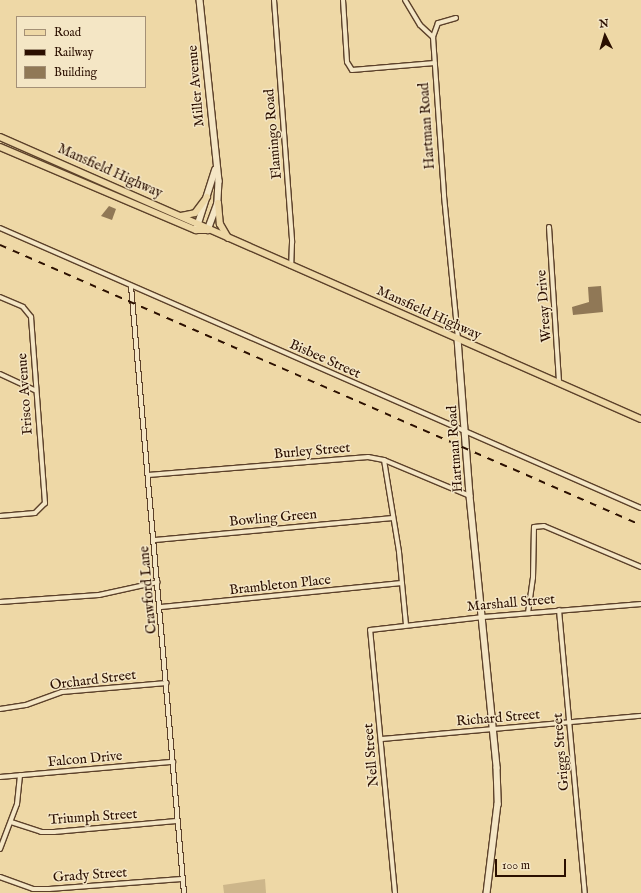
<!DOCTYPE html>
<html>
<head>
<meta charset="utf-8">
<style>
  body { margin:0 }
  #map { position:relative; width:641px; height:893px; overflow:hidden; background:#eed8a6; font-family:"IM FELL English",serif }
  div>[style] { position:absolute }
  .green>* { inset:0; background:#cdb68a }
  .building>* { inset:0; background:#907856 }
  .roads { filter:drop-shadow(1px 0 #5c412a) drop-shadow(-1px 0 #5c412a) drop-shadow(0 1px #5c412a) drop-shadow(0 -1px #5c412a) }
  .street>* { height:4px; margin:-2px; padding:0 2px; transform-origin:2px; border-radius:2px; background:#f4e6c5 }
  .secondary>* { height:5.5px; margin:-2.75px; padding:0 2.75px; transform-origin:2.75px; border-radius:2.75px; background:#f4e6c5 }
  .primary>* { height:6px; margin:-3px; padding:0 3px; transform-origin:3px; border-radius:3px; background:#eed8a6 }
  .rail>* { height:1.5px; margin-top:-0.75px; transform-origin:0; background:repeating-linear-gradient(90deg,#2b0f00 0 7px,transparent 0 14px) }
  span { translate:-50% -50%; white-space:nowrap; text-align:center; line-height:1.15; -webkit-text-stroke:3px #f4e6c5; paint-order:stroke }
  .street-label { font-size:14px; color:#2b0f00 }
  .legend { position:absolute; left:16px; top:16px; width:130px; height:72px; box-sizing:border-box; background:#f4e6c5; border:1px solid #a49076; margin:0; padding:5px 7px; list-style:none; font-size:12px; color:#2b0f00 }
  .legend li { display:flex; align-items:center; gap:8px; height:20px }
  .legend b { width:20px; border:1px solid #a49076 }
  .north { position:absolute; left:585px; top:16px; width:40px; height:40px; -webkit-text-stroke:3px #f4e6c5; paint-order:stroke; rotate:355deg; font-size:11px; font-weight:700; line-height:16px; text-align:center; color:#2b0f00 }
  .north::after { content:''; display:block; margin:auto; width:14px; height:18px; background:#2b0f00; clip-path:polygon(50% 0,100% 100%,50% 72%,0 100%) }
  .scale { position:absolute; left:495px; top:859px; width:71px; height:18px; box-sizing:border-box; border:2px solid #2b0f00; border-top:0; padding-left:5px; font-size:12px; line-height:14px; white-space:nowrap; color:#2b0f00; -webkit-text-stroke:3px #f4e6c5; paint-order:stroke }
</style>
</head>
<body>
<div id="map">
  <div class="green">
    <i style="clip-path:polygon(265px 879px,266px 893px,224px 893px,223px 885px)"></i>
  </div>
  <div class="building">
    <i style="clip-path:polygon(109px 206px,116px 209px,112px 220px,101px 216px)"></i>
    <i style="clip-path:polygon(601px 286px,603px 312px,573px 315px,572px 307px,589px 302px,588px 287px)"></i>
  </div>
  <div class="roads">
    <div class="street">
      <i style="left:274px;top:0;width:243px;rotate:85.7deg"></i>
      <i style="left:292px;top:242px;width:24px;rotate:92deg"></i>
      <i style="left:343px;top:0;width:62px;rotate:86.3deg"></i>
      <i style="left:347px;top:62px;width:9px;rotate:58deg"></i>
      <i style="left:352px;top:70px;width:83px;rotate:-4.8deg"></i>
      <i style="left:405px;top:0;width:29px;rotate:59deg"></i>
      <i style="left:420px;top:25px;width:18px;rotate:43deg"></i>
      <i style="left:456px;top:18px;width:19px;rotate:164deg"></i>
      <i style="left:438px;top:23px;width:15px;rotate:110deg"></i>
      <i style="left:433px;top:37px;width:159px;rotate:86deg"></i>
      <i style="left:444px;top:196px;width:144px;rotate:84.4deg"></i>
      <i style="left:549px;top:227px;width:156px;rotate:86.3deg"></i>
      <i style="left:0;top:228px;width:699px;rotate:23.6deg"></i>
      <i style="left:131px;top:286px;width:609px;rotate:85.01deg"></i>
      <i style="left:0;top:297px;width:25px;rotate:23deg"></i>
      <i style="left:23px;top:307px;width:13px;rotate:51deg"></i>
      <i style="left:31px;top:317px;width:187px;rotate:85.7deg"></i>
      <i style="left:45px;top:503px;width:14px;rotate:135deg"></i>
      <i style="left:35px;top:513px;width:35px;rotate:175deg"></i>
      <i style="left:0;top:374px;width:38px;rotate:25deg"></i>
      <i style="left:384px;top:460px;width:93px;rotate:80.7deg"></i>
      <i style="left:399px;top:552px;width:73px;rotate:84.5deg"></i>
      <i style="left:148px;top:475px;width:221px;rotate:-4.7deg"></i>
      <i style="left:368px;top:457px;width:16px;rotate:11deg"></i>
      <i style="left:384px;top:460px;width:93px;rotate:22.7deg"></i>
      <i style="left:155px;top:540px;width:239px;rotate:-5.3deg"></i>
      <i style="left:0;top:602px;width:99px;rotate:-4deg"></i>
      <i style="left:99px;top:595px;width:60px;rotate:-12.4deg"></i>
      <i style="left:161px;top:607px;width:242px;rotate:-5.7deg"></i>
      <i style="left:559px;top:610px;width:284px;rotate:84.8deg"></i>
      <i style="left:528px;top:613px;width:35px;rotate:-82deg"></i>
      <i style="left:533px;top:578px;width:51px;rotate:-88.9deg"></i>
      <i style="left:534px;top:527px;width:10px;rotate:-6deg"></i>
      <i style="left:544px;top:526px;width:105px;rotate:22.9deg"></i>
      <i style="left:0;top:709px;width:26px;rotate:-9deg"></i>
      <i style="left:26px;top:705px;width:38px;rotate:-20deg"></i>
      <i style="left:62px;top:692px;width:105px;rotate:-4.9deg"></i>
      <i style="left:381px;top:739px;width:261px;rotate:-5.1deg"></i>
      <i style="left:0;top:777px;width:174px;rotate:-5deg"></i>
      <i style="left:11px;top:822px;width:32px;rotate:18deg"></i>
      <i style="left:41px;top:832px;width:13px"></i>
      <i style="left:54px;top:832px;width:123px;rotate:-5.1deg"></i>
      <i style="left:0;top:849px;width:48px;rotate:-69.3deg"></i>
      <i style="left:17px;top:804px;width:29px;rotate:-84deg"></i>
      <i style="left:0;top:877px;width:35px;rotate:20deg"></i>
      <i style="left:33px;top:889px;width:16px"></i>
      <i style="left:49px;top:889px;width:133px;rotate:-4.3deg"></i>
      <i style="left:395px;top:893px;width:264px;rotate:-95.4deg"></i>
      <i style="left:370px;top:630px;width:114px;rotate:-6.6deg"></i>
      <i style="left:483px;top:617px;width:159px;rotate:-4.7deg"></i>
    </div>
    <div class="secondary">
      <i style="left:200px;top:0;width:182px;rotate:84deg"></i>
      <i style="left:219px;top:181px;width:22px;rotate:93deg"></i>
      <i style="left:218px;top:203px;width:29px;rotate:110deg"></i>
      <i style="left:196px;top:230px;width:63px;rotate:-72.4deg"></i>
      <i style="left:458px;top:339px;width:157px;rotate:85.6deg"></i>
      <i style="left:470px;top:496px;width:273px;rotate:84.3deg"></i>
      <i style="left:497px;top:768px;width:36px;rotate:88deg"></i>
      <i style="left:498px;top:804px;width:90px;rotate:97deg"></i>
    </div>
    <div class="primary">
      <i style="left:0;top:137px;width:700px;rotate:23.75deg"></i>
      <i style="left:0;top:147px;width:213px;rotate:23deg"></i>
      <i style="left:196px;top:230px;width:12px"></i>
      <i style="left:218px;top:203px;width:21px;rotate:85deg"></i>
      <i style="left:220px;top:224px;width:16px;rotate:60deg"></i>
      <i style="left:181px;top:216px;width:14px;rotate:-12deg"></i>
      <i style="left:195px;top:213px;width:20px;rotate:-53deg"></i>
    </div>
  </div>
  <div class="rail">
    <i style="left:0;top:245px;width:699px;rotate:23.6deg"></i>
  </div>
  <div class="street-label">
    <span style="left:196px;top:86px;rotate:-95deg">Miller Avenue</span>
    <span style="left:427px;top:126px;rotate:-94deg">Hartman Road</span>
    <span style="left:273px;top:134px;rotate:-95deg">Flamingo Road</span>
    <span style="left:110px;top:171px;rotate:24deg">Mansfield Highway</span>
    <span style="left:544px;top:306px;rotate:-94deg">Wreay Drive</span>
    <span style="left:429px;top:313px;rotate:24deg">Mansfield Highway</span>
    <span style="left:325px;top:359px;rotate:24deg">Bisbee Street</span>
    <span style="left:25px;top:394px;rotate:-94deg">Frisco Avenue</span>
    <span style="left:455px;top:449px;rotate:-94deg">Hartman Road</span>
    <span style="left:312px;top:451px;rotate:-5deg">Burley Street</span>
    <span style="left:273px;top:518px;rotate:-5deg">Bowling Green</span>
    <span style="left:280px;top:585px;rotate:-6deg">Brambleton Place</span>
    <span style="left:148px;top:590px;rotate:-95deg">Crawford Lane</span>
    <span style="left:511px;top:603px;rotate:-5deg">Marshall Street</span>
    <span style="left:93px;top:680px;rotate:-7deg">Orchard Street</span>
    <span style="left:498px;top:718px;rotate:-5deg">Richard Street</span>
    <span style="left:561px;top:752px;rotate:-95deg">Griggs Street</span>
    <span style="left:371px;top:755px;rotate:-95deg">Nell Street</span>
    <span style="left:85px;top:759px;rotate:-5deg">Falcon Drive</span>
    <span style="left:93px;top:817px;rotate:-4deg">Triumph Street</span>
    <span style="left:90px;top:875px;rotate:-4deg">Grady Street</span>
  </div>
  <ul class="legend">
  <li><b style="height:5px;background:#eed8a6"></b>Road</li>
  <li><b style="height:5px;background:#2b0f00"></b>Railway</li>
  <li><b style="height:11px;background:#907856"></b>Building</li>
  </ul>
  <div class="north">N</div>
  <div class="scale">100 m</div>
</div>
</body>
</html>
